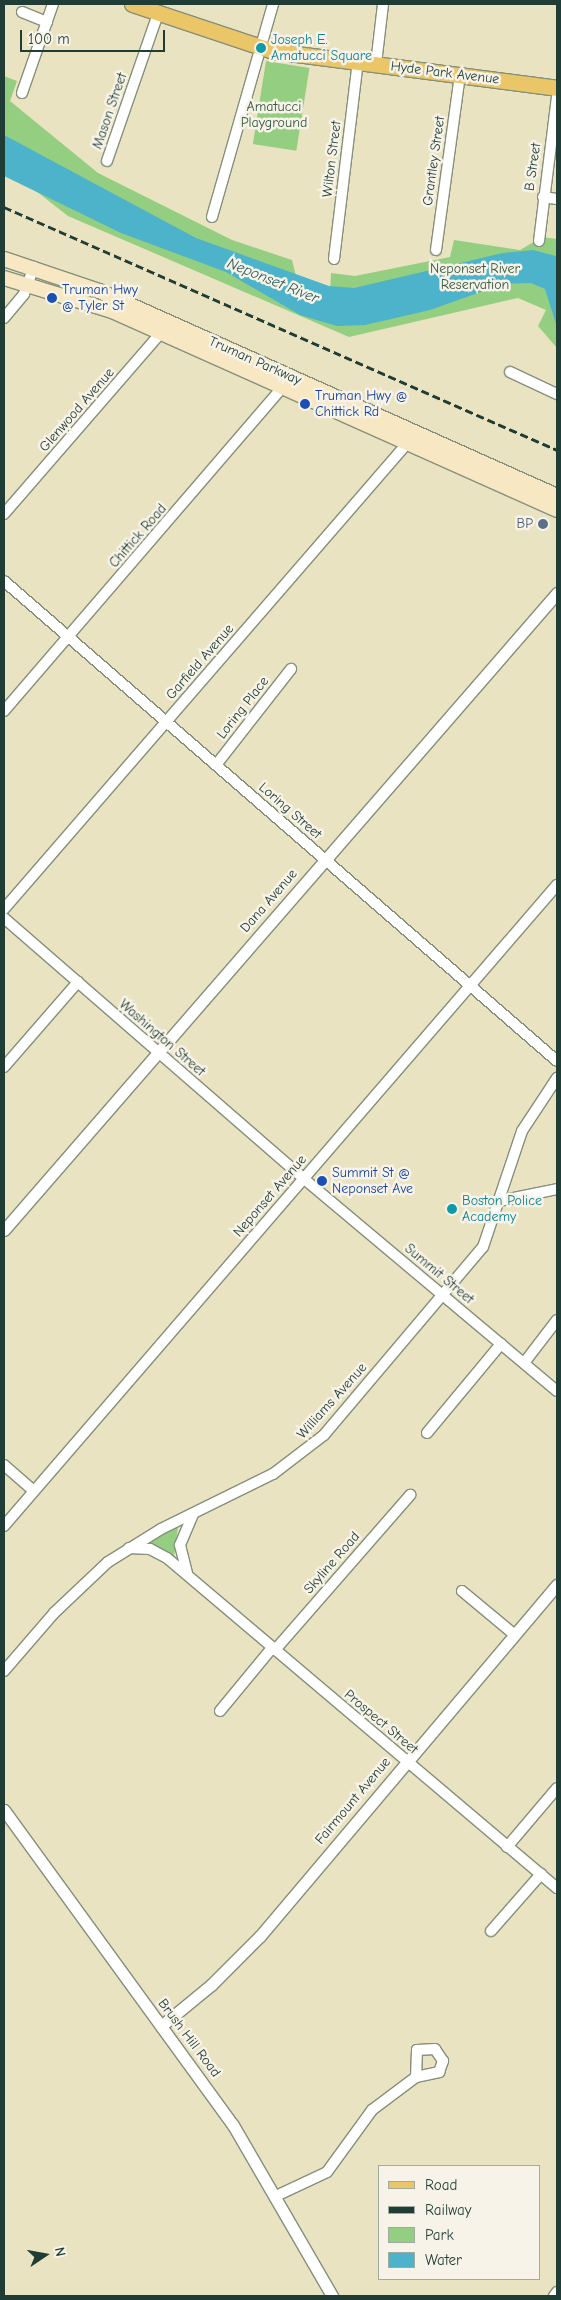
<!DOCTYPE html>
<html>
<head>
<meta charset="utf-8">
<style>
  body { margin:0 }
  #map { position:relative; width:561px; height:2300px; overflow:hidden; background:#eae3c2; font-family:"Comic Neue",sans-serif }
  div>[style] { position:absolute }
  .green>* { inset:0; background:#94ce81; transform-origin:0 0 }
  .water>* { inset:0; background:#4cb3ca }
  .roads { filter:drop-shadow(1px 0 #84907b) drop-shadow(-1px 0 #84907b) drop-shadow(0 1px #84907b) drop-shadow(0 -1px #84907b) }
  .minor>* { height:10px; margin:-5px; padding:0 5px; transform-origin:5px; border-radius:5px; background:#fff }
  .tertiary>* { height:11px; margin:-5.5px; padding:0 5.5px; transform-origin:5.5px; border-radius:5.5px; background:#fff }
  .secondary>* { height:14px; margin:-7px; padding:0 7px; transform-origin:7px; border-radius:7px; background:#f7e8c3 }
  .primary>* { height:15px; margin:-7.5px; padding:0 7.5px; transform-origin:7.5px; border-radius:7.5px; background:#ebc669 }
  .rail>* { height:3px; margin-top:-1.5px; transform-origin:0; background:repeating-linear-gradient(90deg,#1f3d34 0 8px,transparent 0 12px) }
  .dots>* { width:14px; height:14px; translate:-50% -50%; box-sizing:border-box; border:2px solid #f7f3e8; border-radius:50% }
  span { translate:-50% -50%; white-space:nowrap; text-align:center; line-height:1.15; -webkit-text-stroke:5px #f7f3e8; paint-order:stroke }
  .culture-label { font-size:14px; color:#0d838f }
  .left { translate:0 -50%; text-align:left }
  .street-label { font-size:14px; color:#1f3d34 }
  .park-label { font-size:14px; color:#365a43 }
  .transit-label { font-size:14px; color:#164399 }
  .service-label { font-size:14px; color:#4e5e75 }
  .right { translate:-100% -50%; text-align:right }
  .water-label { font-size:15px; color:#2a5a5a; font-style:italic }
  .frame { position:absolute; inset:0; border:5px solid #1f3d34; pointer-events:none }
  .legend { position:absolute; left:378px; top:2165px; width:162px; height:115px; box-sizing:border-box; background:#f7f3e8; border:1px solid #a1aaa0; margin:0; padding:6px 9px; list-style:none; font-size:15px; color:#1f3d34 }
  .legend li { display:flex; align-items:center; gap:10px; height:25px }
  .legend b { width:25px; border:1px solid #a1aaa0 }
  .north { position:absolute; left:20px; top:2230px; width:50px; height:50px; -webkit-text-stroke:4px #f7f3e8; paint-order:stroke; rotate:78deg; font-size:14px; font-weight:700; line-height:20px; text-align:center; color:#1f3d34 }
  .north::after { content:''; display:block; margin:auto; width:18px; height:22px; background:#1f3d34; clip-path:polygon(50% 0,100% 100%,50% 72%,0 100%) }
  .scale { position:absolute; left:20px; top:30px; width:145px; height:22px; box-sizing:border-box; border:2px solid #1f3d34; border-top:0; padding-left:6px; font-size:15px; line-height:18px; white-space:nowrap; color:#1f3d34; -webkit-text-stroke:4px #f7f3e8; paint-order:stroke }
</style>
</head>
<body>
<div id="map">
  <div class="green">
    <i style="left:266px;top:61px;width:44px;height:84px;rotate:9deg"></i>
    <i style="clip-path:polygon(4px 76px,17px 81px,10px 101px,98px 173px,232px 240px,292px 260px,297px 280px,330px 292px,331px 273px,355px 276px,450px 257px,454px 240px,520px 250px,542px 237px,557px 239px,557px 348px,538px 326px,546px 310px,518px 298px,349px 337px,68px 216px,4px 166px)"></i>
    <i style="clip-path:polygon(178px 1527px,174px 1557px,150px 1543px,167px 1532px)"></i>
  </div>
  <div class="water">
    <i style="clip-path:polygon(4px 135px,196px 238px,329px 286px,354px 288px,503px 253px,533px 250px,556px 256px,557px 327px,545px 289px,531px 283px,503px 284px,430px 310px,365px 325px,337px 326px,300px 315px,226px 272px,121px 233px,4px 176px)"></i>
  </div>
  <div class="roads">
    <div class="minor">
      <i style="left:22px;top:12px;width:27px;rotate:22deg"></i>
      <i style="left:376px;top:64px;width:60px;rotate:-83.3deg"></i>
      <i style="left:22px;top:93px;width:94px;rotate:-70.8deg"></i>
      <i style="left:107px;top:161px;width:156px;rotate:-70.9deg"></i>
      <i style="left:543px;top:197px;width:14px;rotate:8deg"></i>
      <i style="left:212px;top:217px;width:222px;rotate:-74deg"></i>
      <i style="left:539px;top:241px;width:145px;rotate:-82.9deg"></i>
      <i style="left:436px;top:250px;width:177px;rotate:-82.2deg"></i>
      <i style="left:334px;top:259px;width:198px;rotate:-83.1deg"></i>
      <i style="left:4px;top:318px;width:31px;rotate:-50deg"></i>
      <i style="left:24px;top:294px;width:29px;rotate:-70deg"></i>
      <i style="left:510px;top:372px;width:52px;rotate:25.1deg"></i>
      <i style="left:4px;top:514px;width:246px;rotate:-49.1deg"></i>
      <i style="left:4px;top:581px;width:732px;rotate:40.96deg"></i>
      <i style="left:4px;top:711px;width:434px;rotate:-49.3deg"></i>
      <i style="left:216px;top:765px;width:122px;rotate:-52deg"></i>
      <i style="left:4px;top:909px;width:622px;rotate:-49.11deg"></i>
      <i style="left:4px;top:918px;width:396px;rotate:41deg"></i>
      <i style="left:303px;top:1178px;width:331px;rotate:40deg"></i>
      <i style="left:4px;top:1067px;width:113px;rotate:-49deg"></i>
      <i style="left:499px;top:1201px;width:59px;rotate:-11.7deg"></i>
      <i style="left:524px;top:1363px;width:54px;rotate:-52.5deg"></i>
      <i style="left:427px;top:1433px;width:116px;rotate:-50.3deg"></i>
      <i style="left:4px;top:1465px;width:38px;rotate:41deg"></i>
      <i style="left:4px;top:1526px;width:847px;rotate:-49.22deg"></i>
      <i style="left:129px;top:1548px;width:21px;rotate:3deg"></i>
      <i style="left:150px;top:1549px;width:19px;rotate:28deg"></i>
      <i style="left:167px;top:1558px;width:511px;rotate:40.24deg"></i>
      <i style="left:187px;top:1573px;width:29px;rotate:-104deg"></i>
      <i style="left:180px;top:1545px;width:33px;rotate:-67deg"></i>
      <i style="left:462px;top:1591px;width:69px;rotate:39.7deg"></i>
      <i style="left:275px;top:1650px;width:206px;rotate:-48.9deg"></i>
      <i style="left:4px;top:1671px;width:77px;rotate:-49.2deg"></i>
      <i style="left:54px;top:1613px;width:74px;rotate:-43.4deg"></i>
      <i style="left:108px;top:1562px;width:62px;rotate:-31.9deg"></i>
      <i style="left:161px;top:1529px;width:125px;rotate:-26.2deg"></i>
      <i style="left:273px;top:1474px;width:64px;rotate:-37.4deg"></i>
      <i style="left:324px;top:1435px;width:246px;rotate:-49.8deg"></i>
      <i style="left:483px;top:1247px;width:122px;rotate:-71.4deg"></i>
      <i style="left:522px;top:1131px;width:64px;rotate:-56.6deg"></i>
      <i style="left:220px;top:1711px;width:82px;rotate:-50.5deg"></i>
      <i style="left:507px;top:1847px;width:77px;rotate:-49.7deg"></i>
      <i style="left:491px;top:1931px;width:76px;rotate:-48.7deg"></i>
      <i style="left:276px;top:2196px;width:56px;rotate:-25.2deg"></i>
      <i style="left:327px;top:2172px;width:77px;rotate:-54deg"></i>
      <i style="left:372px;top:2110px;width:55px;rotate:-36.9deg"></i>
      <i style="left:416px;top:2077px;width:24px;rotate:-12deg"></i>
      <i style="left:439px;top:2072px;width:12px;rotate:-70deg"></i>
      <i style="left:443px;top:2061px;width:14px;rotate:-124deg"></i>
      <i style="left:435px;top:2049px;width:18px;rotate:177deg"></i>
      <i style="left:417px;top:2050px;width:27px;rotate:92deg"></i>
      <i style="left:554px;top:2296px;width:5px;rotate:-53deg"></i>
    </div>
    <div class="tertiary">
      <i style="left:4px;top:1230px;width:844px;rotate:-49.04deg"></i>
      <i style="left:4px;top:1810px;width:389px;rotate:54deg"></i>
      <i style="left:233px;top:2125px;width:198px;rotate:59.9deg"></i>
      <i style="left:161px;top:2026px;width:65px;rotate:-39.4deg"></i>
      <i style="left:211px;top:1985px;width:69px;rotate:-45deg"></i>
      <i style="left:260px;top:1936px;width:460px;rotate:-49.8deg"></i>
    </div>
    <div class="secondary">
      <i style="left:4px;top:259px;width:100px;rotate:18.6deg"></i>
      <i style="left:99px;top:291px;width:502px;rotate:24.11deg"></i>
      <i style="left:4px;top:278px;width:113px;rotate:17deg"></i>
      <i style="left:112px;top:311px;width:487px;rotate:24.1deg"></i>
    </div>
    <div class="primary">
      <i style="left:132px;top:4px;width:149px;rotate:18.4deg"></i>
      <i style="left:273px;top:51px;width:286px;rotate:7.4deg"></i>
    </div>
  </div>
  <div class="rail">
    <i style="left:4px;top:207px;width:604px;rotate:23.72deg"></i>
  </div>
  <div class="dots">
    <i style="left:261px;top:48px;background:#0f9aa8"></i>
    <i style="left:52px;top:298px;background:#1a4fb4"></i>
    <i style="left:305px;top:404px;background:#1a4fb4"></i>
    <i style="left:543px;top:524px;background:#5c6f8a"></i>
    <i style="left:322px;top:1181px;background:#1a4fb4"></i>
    <i style="left:452px;top:1209px;background:#0f9aa8"></i>
  </div>
  <div class="culture-label">
    <span class="left" style="left:271px;top:48px">Joseph E.<br>Amatucci Square</span>
    <span class="left" style="left:462px;top:1209px">Boston Police<br>Academy</span>
  </div>
  <div class="street-label">
    <span style="left:445px;top:73px;rotate:7deg">Hyde Park Avenue</span>
    <span style="left:110px;top:111px;rotate:-71deg">Mason Street</span>
    <span style="left:332px;top:159px;rotate:-83deg">Wilton Street</span>
    <span style="left:434px;top:161px;rotate:-82deg">Grantley Street</span>
    <span style="left:533px;top:167px;rotate:-82deg">B Street</span>
    <span style="left:255px;top:361px;rotate:24deg">Truman Parkway</span>
    <span style="left:77px;top:410px;rotate:-49deg">Glenwood Avenue</span>
    <span style="left:138px;top:536px;rotate:-49deg">Chittick Road</span>
    <span style="left:200px;top:662px;rotate:-49deg">Garfield Avenue</span>
    <span style="left:243px;top:708px;rotate:-52deg">Loring Place</span>
    <span style="left:290px;top:811px;rotate:41deg">Loring Street</span>
    <span style="left:269px;top:901px;rotate:-49deg">Dana Avenue</span>
    <span style="left:162px;top:1038px;rotate:41deg">Washington Street</span>
    <span style="left:270px;top:1196px;rotate:-49deg">Neponset Avenue</span>
    <span style="left:439px;top:1274px;rotate:40deg">Summit Street</span>
    <span style="left:332px;top:1401px;rotate:-48deg">Williams Avenue</span>
    <span style="left:332px;top:1563px;rotate:-49deg">Skyline Road</span>
    <span style="left:381px;top:1722px;rotate:40deg">Prospect Street</span>
    <span style="left:353px;top:1801px;rotate:-50deg">Fairmount Avenue</span>
    <span style="left:189px;top:2038px;rotate:53deg">Brush Hill Road</span>
  </div>
  <div class="park-label">
    <span style="left:274px;top:115px">Amatucci<br>Playground</span>
    <span style="left:475px;top:277px">Neponset River<br>Reservation</span>
  </div>
  <div class="transit-label">
    <span class="left" style="left:62px;top:298px">Truman Hwy<br>@ Tyler St</span>
    <span class="left" style="left:315px;top:404px">Truman Hwy @<br>Chittick Rd</span>
    <span class="left" style="left:332px;top:1181px">Summit St @<br>Neponset Ave</span>
  </div>
  <div class="service-label">
    <span class="right" style="left:533px;top:524px">BP</span>
  </div>
  <div class="water-label">
    <span style="left:273px;top:281px;rotate:22deg">Neponset River</span>
  </div>
  <div class="frame"></div>
  <ul class="legend">
  <li><b style="height:6px;background:#ebc669"></b>Road</li>
  <li><b style="height:6px;background:#1f3d34"></b>Railway</li>
  <li><b style="height:14px;background:#94ce81"></b>Park</li>
  <li><b style="height:14px;background:#4cb3ca"></b>Water</li>
  </ul>
  <div class="north">N</div>
  <div class="scale">100 m</div>
</div>
</body>
</html>
